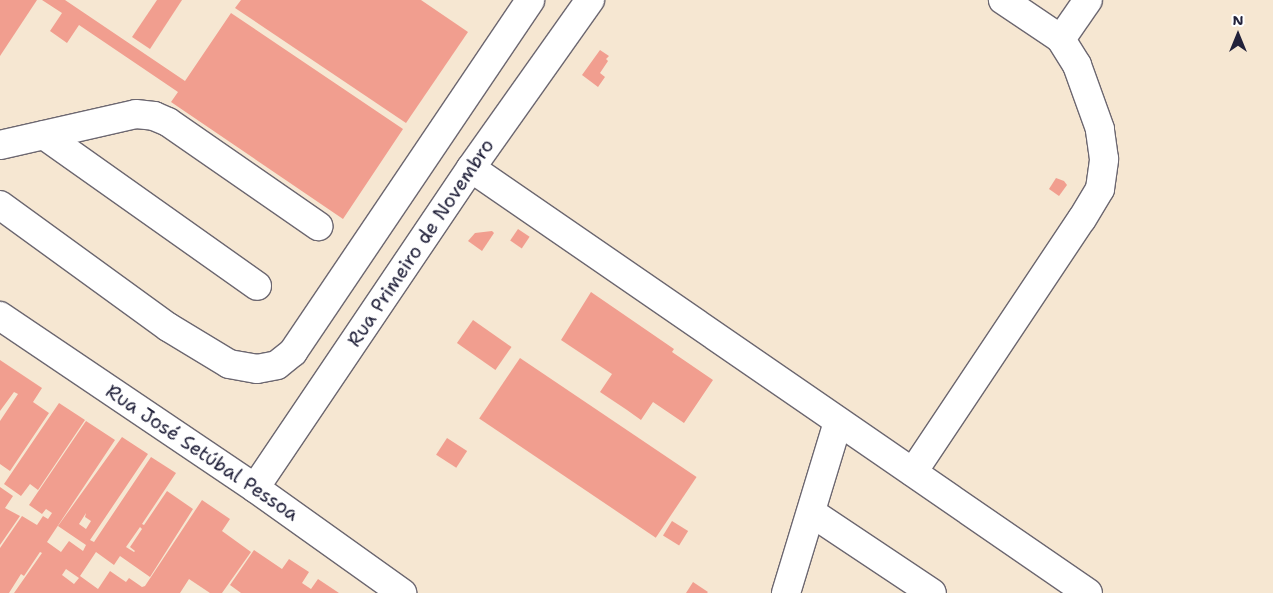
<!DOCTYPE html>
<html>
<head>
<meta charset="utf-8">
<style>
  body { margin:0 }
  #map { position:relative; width:1273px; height:593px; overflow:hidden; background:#f6e7d2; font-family:"Shantell Sans",sans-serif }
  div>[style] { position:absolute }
  .building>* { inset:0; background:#f19e8f; transform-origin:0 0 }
  .roads { filter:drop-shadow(1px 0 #6c6770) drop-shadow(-1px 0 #6c6770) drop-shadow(0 1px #6c6770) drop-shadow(0 -1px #6c6770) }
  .minor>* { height:28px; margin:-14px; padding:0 14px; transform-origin:14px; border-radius:14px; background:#fff }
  span { translate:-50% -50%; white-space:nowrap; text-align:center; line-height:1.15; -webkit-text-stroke:4.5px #fff; paint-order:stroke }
  .street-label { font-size:19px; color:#22223b }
  .north { position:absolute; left:1213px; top:10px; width:50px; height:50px; -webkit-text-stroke:4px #fff; paint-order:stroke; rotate:0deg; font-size:14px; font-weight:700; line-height:20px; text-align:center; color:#22223b }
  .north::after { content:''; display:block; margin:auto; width:18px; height:22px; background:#22223b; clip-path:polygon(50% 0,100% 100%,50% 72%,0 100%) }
</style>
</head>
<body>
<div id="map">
  <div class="building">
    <i style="clip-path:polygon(0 0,37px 0,0 56px)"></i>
    <i style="clip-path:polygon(42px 0,65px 0,185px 81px,231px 13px,403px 129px,343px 219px,171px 102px,178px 92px,79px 25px,67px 43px,50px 31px,62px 13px)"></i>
    <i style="clip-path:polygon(157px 0,182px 0,150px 49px,132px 37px)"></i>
    <i style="clip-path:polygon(241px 0,421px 0,468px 32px,406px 123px,235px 8px)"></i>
    <i style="clip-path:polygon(600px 50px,609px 56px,606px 59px,608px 61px,600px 73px,605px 77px,598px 87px,582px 75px)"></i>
    <i style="clip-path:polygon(1056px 178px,1064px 181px,1067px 185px,1059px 196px,1049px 189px)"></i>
    <i style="left:518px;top:229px;width:14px;height:14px;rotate:34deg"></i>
    <i style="clip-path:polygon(492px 231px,494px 233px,482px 251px,468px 241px,475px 233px)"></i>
    <i style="clip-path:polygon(591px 292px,674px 349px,672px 352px,713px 380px,684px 423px,653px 402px,641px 420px,627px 410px,600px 392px,612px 374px,561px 340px)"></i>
    <i style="left:473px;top:320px;width:47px;height:28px;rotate:35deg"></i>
    <i style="left:520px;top:358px;width:213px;height:73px;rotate:34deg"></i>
    <i style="clip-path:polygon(0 360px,42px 388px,33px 402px,49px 413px,10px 471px,0 464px,0 421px,18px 394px,14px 392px,0 411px)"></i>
    <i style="clip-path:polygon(59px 403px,85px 420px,38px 490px,30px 484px,21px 496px,4px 484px)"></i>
    <i style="clip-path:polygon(evenodd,86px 421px,115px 440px,47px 542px,61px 552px,69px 541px,83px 551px,86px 545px,58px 526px,122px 437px,148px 454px,90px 540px,94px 542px,151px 457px,176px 473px,142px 524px,144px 525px,167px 491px,193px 509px,150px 577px,120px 556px,114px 565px,96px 552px,80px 576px,98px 589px,110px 571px,126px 582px,129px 578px,142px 587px,145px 586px,202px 500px,230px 519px,222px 531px,251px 552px,222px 593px,210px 593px,189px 579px,180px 593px,14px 593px,42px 553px,40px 552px,24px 576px,21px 574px,9px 593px,0 593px,0 548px,22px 516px,37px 525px,43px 516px,48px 519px,52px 513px,46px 509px,42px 514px,29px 505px,86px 421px,86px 513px,85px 517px,91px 521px,86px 529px,79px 524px,86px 513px,86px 421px,140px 527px,142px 529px,130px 547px,135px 551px,134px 552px,126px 547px,140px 527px,86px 421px,66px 569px,79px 578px,74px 584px,62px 575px,66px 569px)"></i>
    <i style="left:447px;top:438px;width:24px;height:20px;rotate:33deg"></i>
    <i style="clip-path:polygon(0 487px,13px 496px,5px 508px,20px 516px,0 545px)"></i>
    <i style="left:672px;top:521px;width:19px;height:17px;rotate:32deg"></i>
    <i style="clip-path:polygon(254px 550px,282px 569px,289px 559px,309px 572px,302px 583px,311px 589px,318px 579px,339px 593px,241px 593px,230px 585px)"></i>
    <i style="clip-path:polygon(693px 582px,708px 592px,707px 593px,686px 593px)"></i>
  </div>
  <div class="roads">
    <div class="minor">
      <i style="left:1061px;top:39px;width:47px;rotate:-55.3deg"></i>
      <i style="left:44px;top:135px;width:261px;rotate:35.3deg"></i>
      <i style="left:0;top:145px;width:139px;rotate:-12.8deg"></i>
      <i style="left:136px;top:114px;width:18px;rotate:6deg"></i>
      <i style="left:154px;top:116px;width:15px;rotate:23deg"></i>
      <i style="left:168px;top:122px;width:183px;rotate:34.7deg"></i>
      <i style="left:471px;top:168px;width:749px;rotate:34.56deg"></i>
      <i style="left:0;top:205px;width:208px;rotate:36deg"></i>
      <i style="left:168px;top:327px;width:71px;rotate:31.2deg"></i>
      <i style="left:229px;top:364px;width:28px;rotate:10deg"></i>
      <i style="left:257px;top:369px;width:20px;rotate:-11deg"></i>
      <i style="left:277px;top:365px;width:21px;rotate:-39deg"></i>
      <i style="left:293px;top:352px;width:424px;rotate:-56deg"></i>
      <i style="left:0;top:316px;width:308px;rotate:34deg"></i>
      <i style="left:255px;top:488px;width:181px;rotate:35.5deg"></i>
      <i style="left:913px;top:472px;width:304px;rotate:-56.3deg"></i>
      <i style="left:1082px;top:219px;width:35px;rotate:-59deg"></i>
      <i style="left:1100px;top:189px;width:30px;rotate:-82deg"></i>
      <i style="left:1104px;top:159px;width:30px;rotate:-98deg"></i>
      <i style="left:1100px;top:129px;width:68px;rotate:-109.8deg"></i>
      <i style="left:1077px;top:65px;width:31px;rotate:-122deg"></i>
      <i style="left:1061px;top:39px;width:70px;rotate:-146.1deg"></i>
      <i style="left:255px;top:488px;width:386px;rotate:-56deg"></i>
      <i style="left:471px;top:168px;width:206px;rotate:-54.7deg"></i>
      <i style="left:812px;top:513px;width:144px;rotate:33.7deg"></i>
      <i style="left:786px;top:593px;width:179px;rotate:-73.1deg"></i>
    </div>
  </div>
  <div class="street-label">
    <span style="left:421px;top:243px;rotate:-56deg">Rua Primeiro de Novembro</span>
    <span style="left:202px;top:453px;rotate:34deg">Rua José Setúbal Pessoa</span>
  </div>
  <div class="north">N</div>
</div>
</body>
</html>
